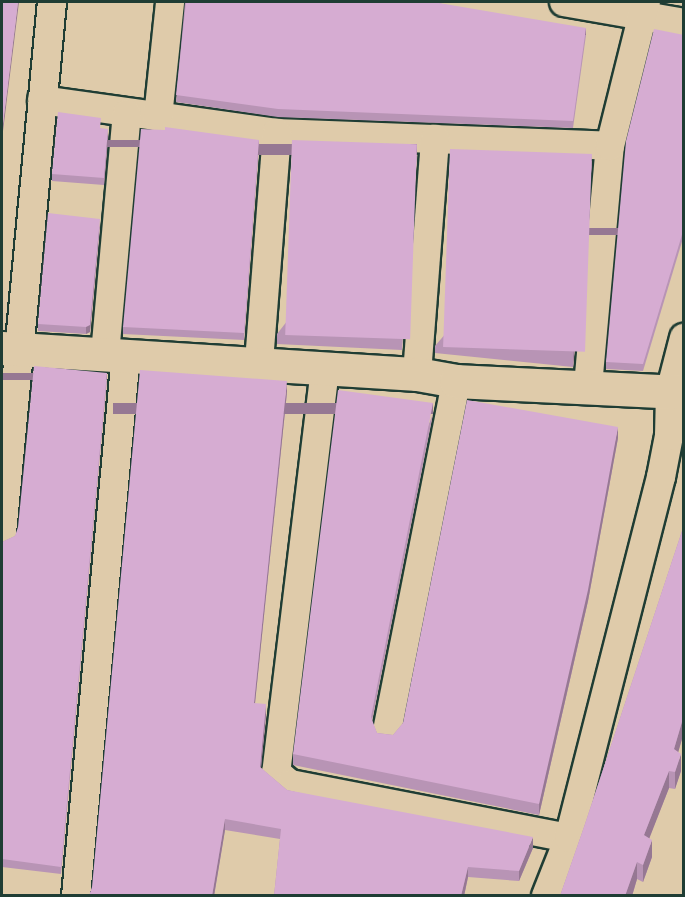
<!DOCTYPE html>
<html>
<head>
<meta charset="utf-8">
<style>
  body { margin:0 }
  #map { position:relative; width:685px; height:897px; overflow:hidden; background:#dfcbaa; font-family:Itim,sans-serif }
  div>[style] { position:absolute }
  .roads { filter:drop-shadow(2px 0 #1f3d34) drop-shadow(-2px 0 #1f3d34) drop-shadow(0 2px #1f3d34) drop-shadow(0 -2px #1f3d34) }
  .minor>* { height:28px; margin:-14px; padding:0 14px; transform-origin:14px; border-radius:14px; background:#dfcbaa }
  .tertiary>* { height:33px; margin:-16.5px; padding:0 16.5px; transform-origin:16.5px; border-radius:16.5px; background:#dfcbaa }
  .wall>* { inset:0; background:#b894b5 }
  .shaded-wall>* { inset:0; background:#967893; transform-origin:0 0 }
  .building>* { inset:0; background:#d6acd2; transform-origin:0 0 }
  span { translate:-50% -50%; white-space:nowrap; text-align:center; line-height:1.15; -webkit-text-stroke:4.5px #dfcbaa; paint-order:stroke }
  .frame { position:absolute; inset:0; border:3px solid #1f3d34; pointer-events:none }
</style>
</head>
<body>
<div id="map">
  <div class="roads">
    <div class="minor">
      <i style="left:564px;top:2px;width:122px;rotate:9.9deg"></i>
      <i style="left:42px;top:100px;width:237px;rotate:8deg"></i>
      <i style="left:277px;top:133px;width:333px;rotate:2.2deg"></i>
      <i style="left:158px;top:117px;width:116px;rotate:-84deg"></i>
      <i style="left:105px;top:354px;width:241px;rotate:-84.8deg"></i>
      <i style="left:259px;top:362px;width:230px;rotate:-85.5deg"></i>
      <i style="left:325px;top:369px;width:406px;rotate:96.9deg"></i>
      <i style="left:276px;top:772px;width:18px;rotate:41deg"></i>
      <i style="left:290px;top:784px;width:284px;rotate:11deg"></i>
      <i style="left:417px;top:374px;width:236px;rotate:-85.6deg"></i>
      <i style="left:588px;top:386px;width:241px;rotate:-84.8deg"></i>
      <i style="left:610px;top:146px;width:148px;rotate:-76deg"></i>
      <i style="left:2px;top:533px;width:533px;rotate:-84.62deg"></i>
      <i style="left:387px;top:731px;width:357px;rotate:-78.8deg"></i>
      <i style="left:76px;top:896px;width:543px;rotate:-84.72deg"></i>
      <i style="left:546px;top:896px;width:62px;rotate:-68.4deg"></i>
      <i style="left:569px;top:838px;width:373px;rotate:-75.7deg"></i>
      <i style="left:661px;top:477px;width:42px;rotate:-79deg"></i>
      <i style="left:669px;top:436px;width:44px;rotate:-88.7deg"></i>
      <i style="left:670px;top:392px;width:56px;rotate:-75.5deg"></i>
    </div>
    <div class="tertiary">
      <i style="left:2px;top:348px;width:416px;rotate:3.6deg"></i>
      <i style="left:417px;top:374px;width:40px;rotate:10deg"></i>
      <i style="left:456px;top:381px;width:228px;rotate:2.8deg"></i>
    </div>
  </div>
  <div class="wall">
    <i style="clip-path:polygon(185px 2px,433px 2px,586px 35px,573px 128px,278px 117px,176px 102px)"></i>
    <i style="clip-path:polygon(684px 35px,684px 235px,643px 371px,606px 369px,606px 362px)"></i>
    <i style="clip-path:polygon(100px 128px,108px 136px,104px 185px,52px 181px,52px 174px)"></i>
    <i style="clip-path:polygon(259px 147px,244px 340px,123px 334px,123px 327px)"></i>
    <i style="clip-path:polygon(417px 155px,402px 350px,277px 344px,277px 334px)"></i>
    <i style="clip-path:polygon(592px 162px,573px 367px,435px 353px,435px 346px)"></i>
    <i style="clip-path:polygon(100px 226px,90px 332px,86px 334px,38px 331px,38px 324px)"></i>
    <i style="clip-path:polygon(107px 380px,61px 874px,2px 867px,2px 542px,15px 536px)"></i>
    <i style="clip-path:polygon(287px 392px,255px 703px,266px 715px,261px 768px,287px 790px,533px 848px,519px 881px,468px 877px,464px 896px,274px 896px,280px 839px,225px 830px,214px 896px,89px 896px)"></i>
    <i style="clip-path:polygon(433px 414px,372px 721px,377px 733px,393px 735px,403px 723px,618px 438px,588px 601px,539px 815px,293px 765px,293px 754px)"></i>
    <i style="clip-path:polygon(684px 525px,684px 732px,678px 752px,681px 771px,675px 789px,669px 788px,649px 838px,652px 857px,643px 882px,637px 879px,632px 896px,560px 896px,584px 827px)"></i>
  </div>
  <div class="shaded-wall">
    <i style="clip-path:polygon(18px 2px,19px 2px,2px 139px,2px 132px)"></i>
    <i style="left:586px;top:28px;width:7px;height:94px;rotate:90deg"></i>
    <i style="clip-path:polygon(108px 129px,108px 136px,104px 185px,104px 178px)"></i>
    <i style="left:259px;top:140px;width:7px;height:194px;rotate:90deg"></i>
    <i style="left:417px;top:144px;width:11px;height:196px;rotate:90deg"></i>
    <i style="clip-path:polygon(592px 154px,592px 162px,573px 367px,573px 360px)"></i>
    <i style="clip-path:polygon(100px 219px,90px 332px,86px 334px,86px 327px)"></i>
    <i style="left:684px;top:228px;width:7px;height:142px;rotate:90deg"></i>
    <i style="left:107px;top:373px;width:7px;height:496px;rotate:90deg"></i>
    <i style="clip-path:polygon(287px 381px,287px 392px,254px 713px,254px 703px)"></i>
    <i style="left:433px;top:403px;width:11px;height:320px;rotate:90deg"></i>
    <i style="clip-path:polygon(618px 427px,618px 438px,588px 601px,539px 815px,539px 804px)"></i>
    <i style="clip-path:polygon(266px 704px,266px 715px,260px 777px,260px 767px)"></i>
    <i style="clip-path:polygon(684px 715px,684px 732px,674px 767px,674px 749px)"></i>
    <i style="clip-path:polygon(681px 754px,681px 771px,675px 789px,675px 772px)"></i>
    <i style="clip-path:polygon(669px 771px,669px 788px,644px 852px,644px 835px)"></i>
    <i style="clip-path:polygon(225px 819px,225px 830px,214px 896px,212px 896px)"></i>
    <i style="clip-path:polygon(533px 837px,533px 848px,519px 881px,519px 871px)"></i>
    <i style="clip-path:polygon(652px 840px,652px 857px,643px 882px,643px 865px)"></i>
    <i style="clip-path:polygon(637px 862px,637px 879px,632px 896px,625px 896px)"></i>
    <i style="clip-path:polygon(468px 867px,468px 877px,464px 896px,461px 896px)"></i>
  </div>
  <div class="building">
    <i style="clip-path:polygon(2px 2px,18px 2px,2px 132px)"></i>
    <i style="clip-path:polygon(186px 2px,433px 2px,586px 28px,573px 121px,278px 109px,176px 95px)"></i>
    <i style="clip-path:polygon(654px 29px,684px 35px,684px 228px,643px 364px,606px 362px,626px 141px)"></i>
    <i style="clip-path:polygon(58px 112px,101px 118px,100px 128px,108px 129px,104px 178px,52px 174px)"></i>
    <i style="clip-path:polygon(165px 127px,259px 140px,244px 333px,123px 327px,141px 129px,165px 130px)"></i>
    <i style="left:292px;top:140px;width:125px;height:195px;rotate:2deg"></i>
    <i style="left:450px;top:149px;width:142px;height:198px;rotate:2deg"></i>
    <i style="clip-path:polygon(48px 213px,100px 219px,90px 325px,86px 327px,38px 324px)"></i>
    <i style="clip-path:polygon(34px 366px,107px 373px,61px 867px,2px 859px,2px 542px,15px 536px,18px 527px)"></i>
    <i style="clip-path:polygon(140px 370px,287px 381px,254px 703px,266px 704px,260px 767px,287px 790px,533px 837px,519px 871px,468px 867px,461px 896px,274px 896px,281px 829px,225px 819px,212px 896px,89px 896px,92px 887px)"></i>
    <i style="clip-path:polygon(338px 390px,433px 403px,371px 717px,377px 733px,393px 735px,403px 723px,467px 400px,618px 427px,588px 590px,539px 804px,293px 754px)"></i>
    <i style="clip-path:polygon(684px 525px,684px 715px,674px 749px,681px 754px,675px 772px,669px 771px,644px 835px,652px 840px,643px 865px,637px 862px,625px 896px,560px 896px,584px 827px)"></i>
  </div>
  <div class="frame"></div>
</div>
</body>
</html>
